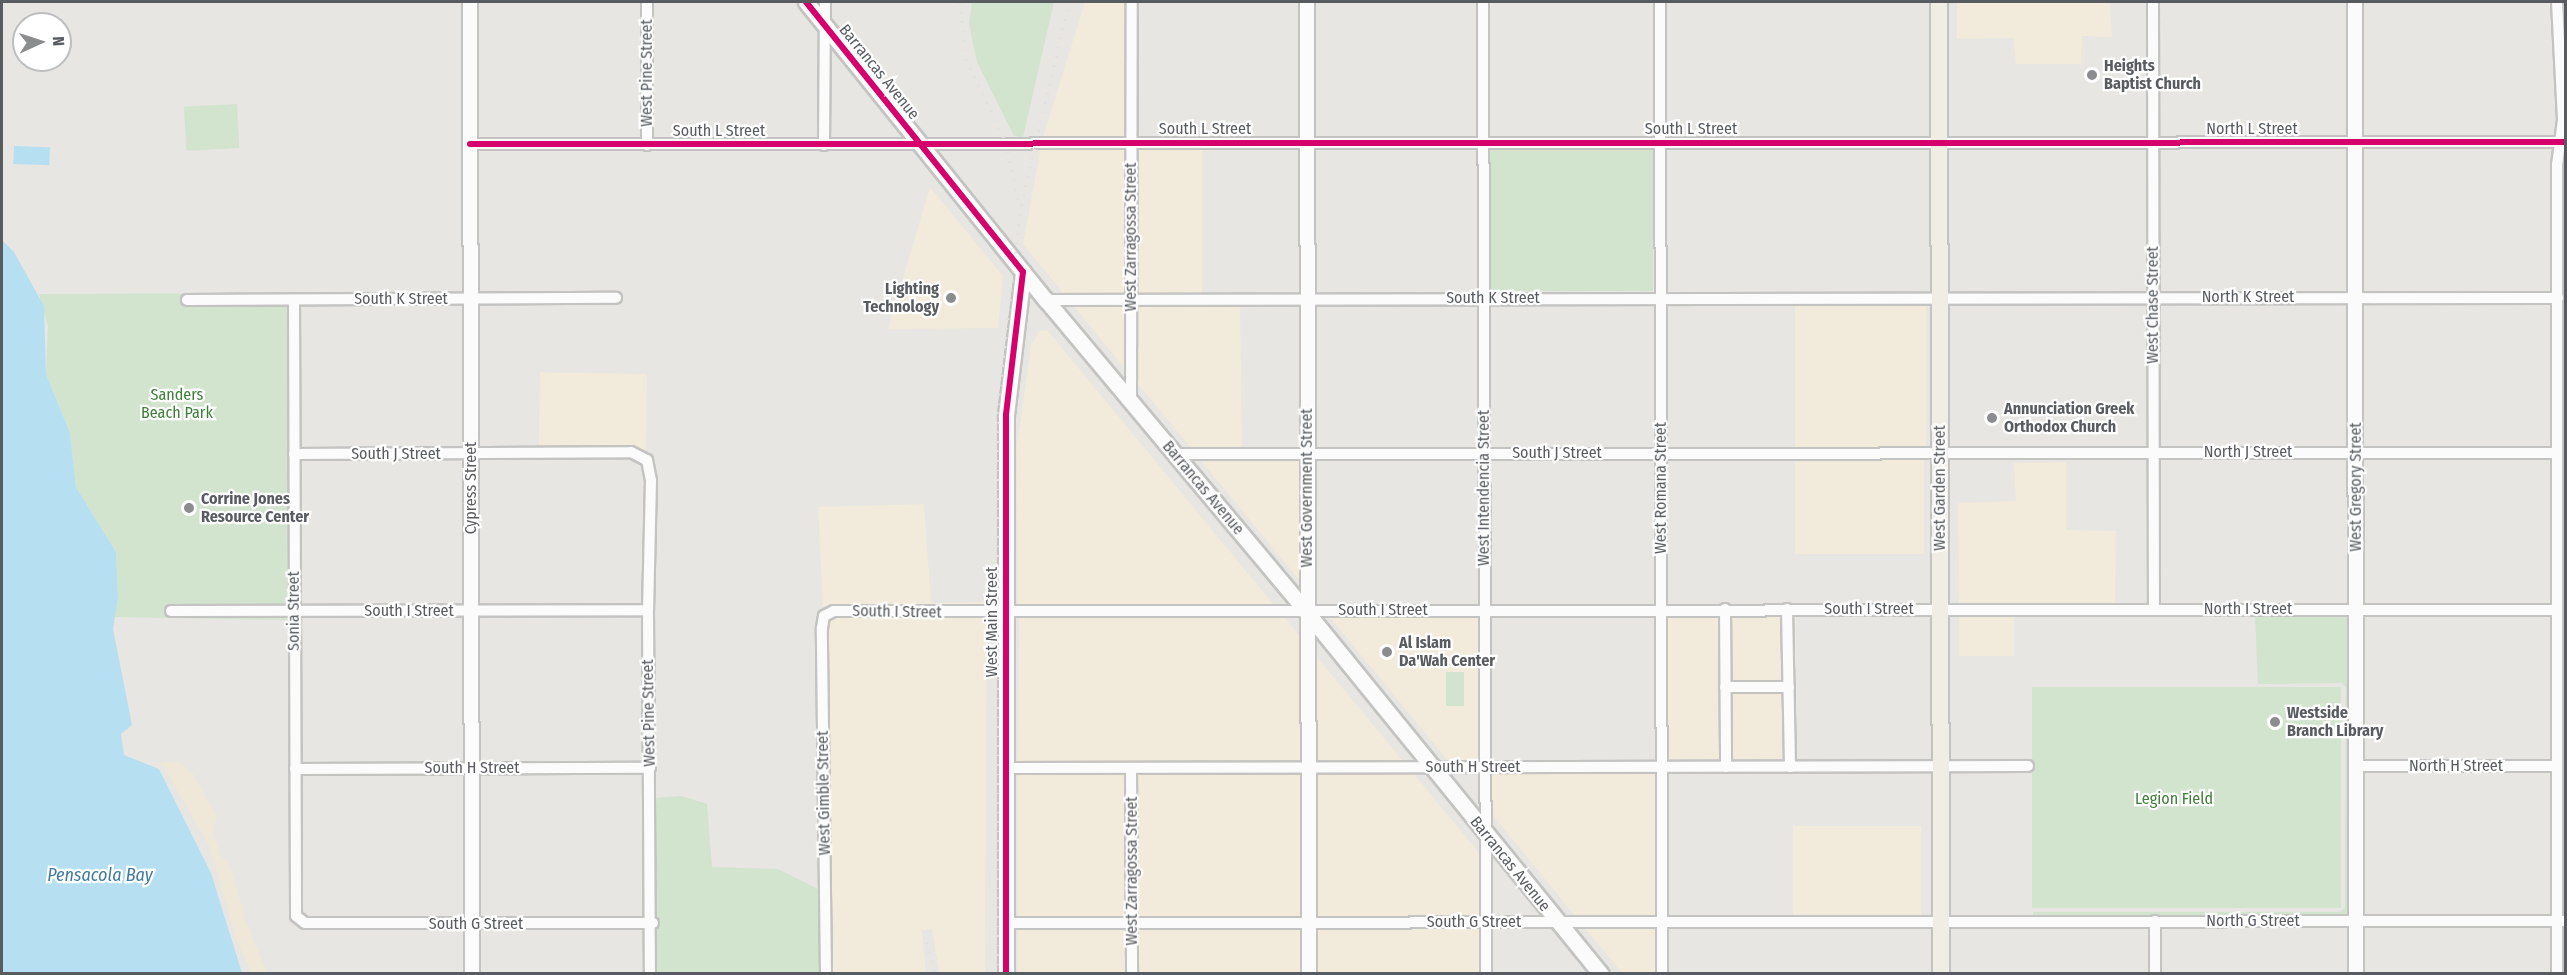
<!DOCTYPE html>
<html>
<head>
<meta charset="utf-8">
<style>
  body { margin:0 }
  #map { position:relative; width:2567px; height:975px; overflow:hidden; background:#e7e6e2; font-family:"Fira Sans Condensed",sans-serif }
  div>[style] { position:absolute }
  .commercial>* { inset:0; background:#f2eada; transform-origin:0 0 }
  .green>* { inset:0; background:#d2e3ce; transform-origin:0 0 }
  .sand>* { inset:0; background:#efe7d7 }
  .water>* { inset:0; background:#b6e0f1; transform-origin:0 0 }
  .roads { filter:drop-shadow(2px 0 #c3c3c2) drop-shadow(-2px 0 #c3c3c2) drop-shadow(0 2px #c3c3c2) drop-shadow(0 -2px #c3c3c2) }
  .minor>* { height:10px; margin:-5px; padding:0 5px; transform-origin:5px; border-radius:5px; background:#fbfbfb }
  .tertiary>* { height:14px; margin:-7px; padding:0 7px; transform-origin:7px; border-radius:7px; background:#fbfbfb }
  .secondary>* { height:15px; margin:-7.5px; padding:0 7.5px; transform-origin:7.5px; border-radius:7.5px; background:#fbfbfb }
  .primary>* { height:16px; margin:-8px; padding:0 8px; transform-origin:8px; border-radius:8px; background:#f0ede5 }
  .rail>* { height:3px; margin-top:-1.5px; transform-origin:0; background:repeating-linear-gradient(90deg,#e0e1e0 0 1.5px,transparent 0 9.5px) }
  .cycleway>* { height:6px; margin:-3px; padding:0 3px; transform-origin:3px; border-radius:3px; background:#d6006c }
  .dots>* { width:16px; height:16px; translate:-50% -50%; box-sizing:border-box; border:3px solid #fff; border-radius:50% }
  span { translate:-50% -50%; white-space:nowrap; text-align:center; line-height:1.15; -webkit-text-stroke:4.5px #fff; paint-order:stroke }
  .poi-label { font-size:16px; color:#585c60; font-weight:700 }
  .left { translate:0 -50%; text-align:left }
  .right { translate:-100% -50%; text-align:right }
  .street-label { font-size:16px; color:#585c60 }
  .park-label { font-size:16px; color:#3f7e39 }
  .water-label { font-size:18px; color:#3f7aa0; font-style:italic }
  .frame { position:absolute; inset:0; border:3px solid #585c60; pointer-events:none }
  .north { position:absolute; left:12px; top:12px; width:60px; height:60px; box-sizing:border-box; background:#fff; border:2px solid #bcbebf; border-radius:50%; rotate:87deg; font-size:16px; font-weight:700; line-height:24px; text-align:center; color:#585c60 }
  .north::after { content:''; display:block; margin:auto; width:21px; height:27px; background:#8a8c8e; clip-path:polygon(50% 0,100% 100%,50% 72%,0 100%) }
</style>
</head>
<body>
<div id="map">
  <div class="commercial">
    <i style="clip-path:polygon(1085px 2px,1126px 2px,1125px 138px,1043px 137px)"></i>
    <i style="clip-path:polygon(1957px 2px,2110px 2px,2112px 37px,2082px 36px,2081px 64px,2016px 64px,2013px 38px,1957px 39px)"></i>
    <i style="clip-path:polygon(1041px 147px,1125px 148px,1125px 293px,1064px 294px,1023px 244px)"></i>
    <i style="left:1136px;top:147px;width:66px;height:146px"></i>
    <i style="clip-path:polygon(930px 187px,1003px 276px,998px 328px,888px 329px)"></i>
    <i style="left:1795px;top:302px;width:131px;height:145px"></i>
    <i style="clip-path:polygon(1125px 303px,1125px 369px,1072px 304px)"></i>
    <i style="clip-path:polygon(1136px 303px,1240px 303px,1242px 448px,1191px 448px,1137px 383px)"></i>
    <i style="clip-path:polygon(1046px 330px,1048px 331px,1274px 605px,1018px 605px,1017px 445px,1031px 346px,1039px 331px)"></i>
    <i style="left:647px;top:374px;width:77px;height:107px;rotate:91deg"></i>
    <i style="clip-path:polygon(1302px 457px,1300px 581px,1199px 458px)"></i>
    <i style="left:1795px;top:457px;width:129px;height:97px"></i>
    <i style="clip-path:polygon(2066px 462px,2066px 530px,2116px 531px,2115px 604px,1959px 604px,1958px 503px,2016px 501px,2014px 463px)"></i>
    <i style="clip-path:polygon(924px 504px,931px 603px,987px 602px,987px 606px,849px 606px,823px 609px,818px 507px)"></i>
    <i style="clip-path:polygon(1282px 614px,1300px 637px,1303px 763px,1018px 763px,1019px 615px)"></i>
    <i style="left:1667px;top:614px;width:129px;height:148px"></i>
    <i style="left:1959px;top:614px;width:55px;height:42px"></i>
    <i style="clip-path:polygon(849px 615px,987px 616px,985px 973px,939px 973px,932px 929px,922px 930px,926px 973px,832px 973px,827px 628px,830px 618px)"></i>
    <i style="clip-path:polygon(1328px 615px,1479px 615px,1479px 762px,1449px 762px)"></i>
    <i style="clip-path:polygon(1312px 651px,1404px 762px,1314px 763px)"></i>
    <i style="left:1303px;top:772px;width:145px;height:166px;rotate:90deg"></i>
    <i style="clip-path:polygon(1314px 772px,1412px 772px,1480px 854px,1480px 917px,1314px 917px)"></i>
    <i style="clip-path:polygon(1491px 772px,1656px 772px,1657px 917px,1576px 917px,1491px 813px)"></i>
    <i style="left:1018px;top:773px;width:108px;height:145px"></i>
    <i style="left:1921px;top:826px;width:90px;height:128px;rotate:90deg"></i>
    <i style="left:1303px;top:927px;width:46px;height:166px;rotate:90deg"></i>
    <i style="left:1314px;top:927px;width:166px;height:46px"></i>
    <i style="clip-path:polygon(1584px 927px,1656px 927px,1656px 973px,1622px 973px)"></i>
    <i style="left:1018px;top:928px;width:108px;height:46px"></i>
  </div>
  <div class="green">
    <i style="clip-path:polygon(972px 2px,1054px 2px,1023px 137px,1014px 136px,977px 62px,969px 24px)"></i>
    <i style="left:237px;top:104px;width:44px;height:53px;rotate:87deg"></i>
    <i style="left:1653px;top:148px;width:143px;height:163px;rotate:90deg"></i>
    <i style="clip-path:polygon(288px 293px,288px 620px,113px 617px,118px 598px,116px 552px,76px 487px,70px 433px,46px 374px,48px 327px,39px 294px)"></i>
    <i style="clip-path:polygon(2255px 614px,2350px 614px,2350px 916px,2033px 916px,2033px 912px,2340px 912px,2345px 908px,2346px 687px,2341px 683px,2258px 684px)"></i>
    <i style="left:1446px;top:672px;width:18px;height:34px"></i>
    <i style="left:2341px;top:687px;width:221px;height:309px;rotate:90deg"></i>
    <i style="clip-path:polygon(681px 796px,707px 804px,712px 867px,778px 869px,820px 890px,821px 973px,656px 973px,655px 798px)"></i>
  </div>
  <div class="sand">
    <i style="clip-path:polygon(154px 762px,180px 762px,194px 775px,217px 817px,213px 829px,220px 855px,230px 865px,246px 921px,267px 973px,251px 973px,236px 938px,209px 846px,164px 767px)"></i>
  </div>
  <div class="water">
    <i style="left:14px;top:146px;width:36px;height:18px;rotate:2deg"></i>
    <i style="clip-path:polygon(2px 240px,14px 252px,44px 306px,46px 374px,70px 433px,76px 487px,116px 552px,118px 598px,113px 629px,132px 725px,121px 734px,124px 755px,159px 769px,211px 873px,242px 973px,2px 973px)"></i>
  </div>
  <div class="roads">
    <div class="minor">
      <i style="left:647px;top:2px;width:143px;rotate:90deg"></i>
      <i style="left:1483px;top:2px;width:972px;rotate:89.82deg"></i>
      <i style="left:1660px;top:2px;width:972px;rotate:89.88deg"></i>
      <i style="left:2153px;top:2px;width:607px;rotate:89.91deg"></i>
      <i style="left:470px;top:144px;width:2096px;rotate:-0.05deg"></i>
      <i style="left:824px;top:145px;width:143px;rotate:-89.6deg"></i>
      <i style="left:187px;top:300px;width:429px;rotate:-0.3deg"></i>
      <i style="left:294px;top:300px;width:616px;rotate:89.81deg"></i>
      <i style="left:296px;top:916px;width:11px;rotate:38deg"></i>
      <i style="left:305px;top:923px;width:348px"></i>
      <i style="left:1046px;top:300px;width:1512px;rotate:-0.08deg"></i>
      <i style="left:1131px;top:401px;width:399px;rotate:-89.9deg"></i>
      <i style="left:294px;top:454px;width:337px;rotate:-0.3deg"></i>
      <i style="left:631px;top:452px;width:18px;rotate:27deg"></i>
      <i style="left:647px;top:460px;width:20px;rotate:79deg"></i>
      <i style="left:651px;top:480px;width:130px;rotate:91.3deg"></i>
      <i style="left:648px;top:610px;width:364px;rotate:89.7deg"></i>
      <i style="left:1174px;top:454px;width:1383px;rotate:-0.04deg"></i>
      <i style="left:1725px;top:609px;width:158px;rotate:89.6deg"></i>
      <i style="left:1787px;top:609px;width:158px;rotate:88.9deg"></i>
      <i style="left:171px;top:611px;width:477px;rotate:-0.1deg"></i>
      <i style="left:1725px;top:687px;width:64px"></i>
      <i style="left:2355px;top:766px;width:202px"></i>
      <i style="left:1006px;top:768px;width:1022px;rotate:-0.11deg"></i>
      <i style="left:1131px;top:768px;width:206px;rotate:89.7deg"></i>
      <i style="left:295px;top:769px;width:355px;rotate:-0.2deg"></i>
      <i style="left:2155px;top:921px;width:53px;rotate:90deg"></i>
      <i style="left:1006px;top:923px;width:1560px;rotate:-0.07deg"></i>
      <i style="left:826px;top:974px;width:346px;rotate:-90.7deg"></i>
      <i style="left:822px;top:628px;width:12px;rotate:-81deg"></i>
      <i style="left:824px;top:616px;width:11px;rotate:-27deg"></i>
      <i style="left:834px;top:611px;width:1723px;rotate:-0.03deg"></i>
      <i style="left:2557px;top:974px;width:809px;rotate:-90deg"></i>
      <i style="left:2557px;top:165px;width:45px;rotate:-82.4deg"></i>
      <i style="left:2563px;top:120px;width:118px;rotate:-92.9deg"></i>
    </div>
    <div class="tertiary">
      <i style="left:470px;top:2px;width:972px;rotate:89.88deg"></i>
      <i style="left:1307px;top:2px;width:972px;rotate:89.88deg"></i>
      <i style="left:2355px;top:2px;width:972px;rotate:89.94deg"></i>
    </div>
    <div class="secondary">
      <i style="left:806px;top:2px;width:383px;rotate:51.2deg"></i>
      <i style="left:1046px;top:300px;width:404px;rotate:50.1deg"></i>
      <i style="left:1305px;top:610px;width:469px;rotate:50.9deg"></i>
      <i style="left:1006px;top:974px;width:559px;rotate:-90deg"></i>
      <i style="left:1006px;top:415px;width:144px;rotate:-83.2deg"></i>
    </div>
    <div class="primary">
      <i style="left:1939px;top:2px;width:972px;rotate:89.88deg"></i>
    </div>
  </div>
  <div class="rail">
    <i style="left:960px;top:2px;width:57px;rotate:84deg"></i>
    <i style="left:966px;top:59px;width:92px;rotate:64.3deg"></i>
    <i style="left:1006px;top:142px;width:59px;rotate:78.3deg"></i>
    <i style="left:926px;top:942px;width:33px;rotate:74deg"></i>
    <i style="left:997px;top:974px;width:570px;rotate:-89.9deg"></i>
    <i style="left:998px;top:404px;width:200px;rotate:-83.4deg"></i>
    <i style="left:1021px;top:205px;width:209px;rotate:-76.7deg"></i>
  </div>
  <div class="cycleway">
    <i style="left:806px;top:2px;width:346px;rotate:51.2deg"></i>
    <i style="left:1023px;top:272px;width:144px;rotate:96.8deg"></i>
    <i style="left:1006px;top:415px;width:559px;rotate:90deg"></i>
    <i style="left:470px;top:144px;width:2096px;rotate:-0.05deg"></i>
  </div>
  <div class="dots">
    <i style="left:2092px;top:75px;background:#8a8c8e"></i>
    <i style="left:951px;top:298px;background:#8a8c8e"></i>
    <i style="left:1992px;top:418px;background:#8a8c8e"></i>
    <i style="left:189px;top:508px;background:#8a8c8e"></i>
    <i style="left:1387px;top:652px;background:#8a8c8e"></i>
    <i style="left:2275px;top:722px;background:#8a8c8e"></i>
  </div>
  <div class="poi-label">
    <span class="left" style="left:2104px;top:75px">Heights<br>Baptist Church</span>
    <span class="right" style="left:939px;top:298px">Lighting<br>Technology</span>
    <span class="left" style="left:2004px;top:418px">Annunciation Greek<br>Orthodox Church</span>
    <span class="left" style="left:201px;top:508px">Corrine Jones<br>Resource Center</span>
    <span class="left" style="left:1399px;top:652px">Al Islam<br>Da'Wah Center</span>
    <span class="left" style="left:2287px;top:722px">Westside<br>Branch Library</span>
  </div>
  <div class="street-label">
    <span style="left:879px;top:72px;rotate:51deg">Barrancas Avenue</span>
    <span style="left:647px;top:73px;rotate:-90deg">West Pine Street</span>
    <span style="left:1205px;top:129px">South L Street</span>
    <span style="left:1691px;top:129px">South L Street</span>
    <span style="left:2252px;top:129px">North L Street</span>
    <span style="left:719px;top:131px">South L Street</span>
    <span style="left:1131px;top:237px;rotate:-90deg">West Zarragossa Street</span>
    <span style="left:2248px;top:297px">North K Street</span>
    <span style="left:1493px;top:298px">South K Street</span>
    <span style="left:401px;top:299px">South K Street</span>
    <span style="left:2153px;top:305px;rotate:-90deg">West Chase Street</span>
    <span style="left:2248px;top:452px">North J Street</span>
    <span style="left:1557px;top:453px">South J Street</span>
    <span style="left:396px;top:454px">South J Street</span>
    <span style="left:2356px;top:487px;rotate:-90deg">West Gregory Street</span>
    <span style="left:471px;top:488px;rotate:-90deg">Cypress Street</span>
    <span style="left:1203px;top:488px;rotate:50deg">Barrancas Avenue</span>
    <span style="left:1307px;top:488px;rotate:-90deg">West Government Street</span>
    <span style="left:1484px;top:488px;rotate:-90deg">West Intendencia Street</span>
    <span style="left:1661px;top:488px;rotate:-90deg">West Romana Street</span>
    <span style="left:1940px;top:488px;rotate:-90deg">West Garden Street</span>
    <span style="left:1869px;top:609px">South I Street</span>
    <span style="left:2248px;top:609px">North I Street</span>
    <span style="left:1383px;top:610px">South I Street</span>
    <span style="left:294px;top:611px;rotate:-90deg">Sonia Street</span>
    <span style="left:409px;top:611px">South I Street</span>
    <span style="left:897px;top:612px;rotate:1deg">South I Street</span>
    <span style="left:992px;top:622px;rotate:-90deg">West Main Street</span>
    <span style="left:649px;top:713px;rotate:-91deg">West Pine Street</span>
    <span style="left:2456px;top:766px">North H Street</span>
    <span style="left:1473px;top:767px">South H Street</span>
    <span style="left:472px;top:768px">South H Street</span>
    <span style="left:824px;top:793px;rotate:-91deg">West Gimble Street</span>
    <span style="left:1510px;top:864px;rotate:51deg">Barrancas Avenue</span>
    <span style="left:1132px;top:871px;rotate:-90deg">West Zarragossa Street</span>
    <span style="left:2253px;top:921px">North G Street</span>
    <span style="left:1474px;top:922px">South G Street</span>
    <span style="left:476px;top:924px">South G Street</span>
  </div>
  <div class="park-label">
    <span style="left:177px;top:404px">Sanders<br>Beach Park</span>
    <span style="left:2174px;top:799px">Legion Field</span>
  </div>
  <div class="water-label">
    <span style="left:100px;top:875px">Pensacola Bay</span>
  </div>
  <div class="frame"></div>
  <div class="north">N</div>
</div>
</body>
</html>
